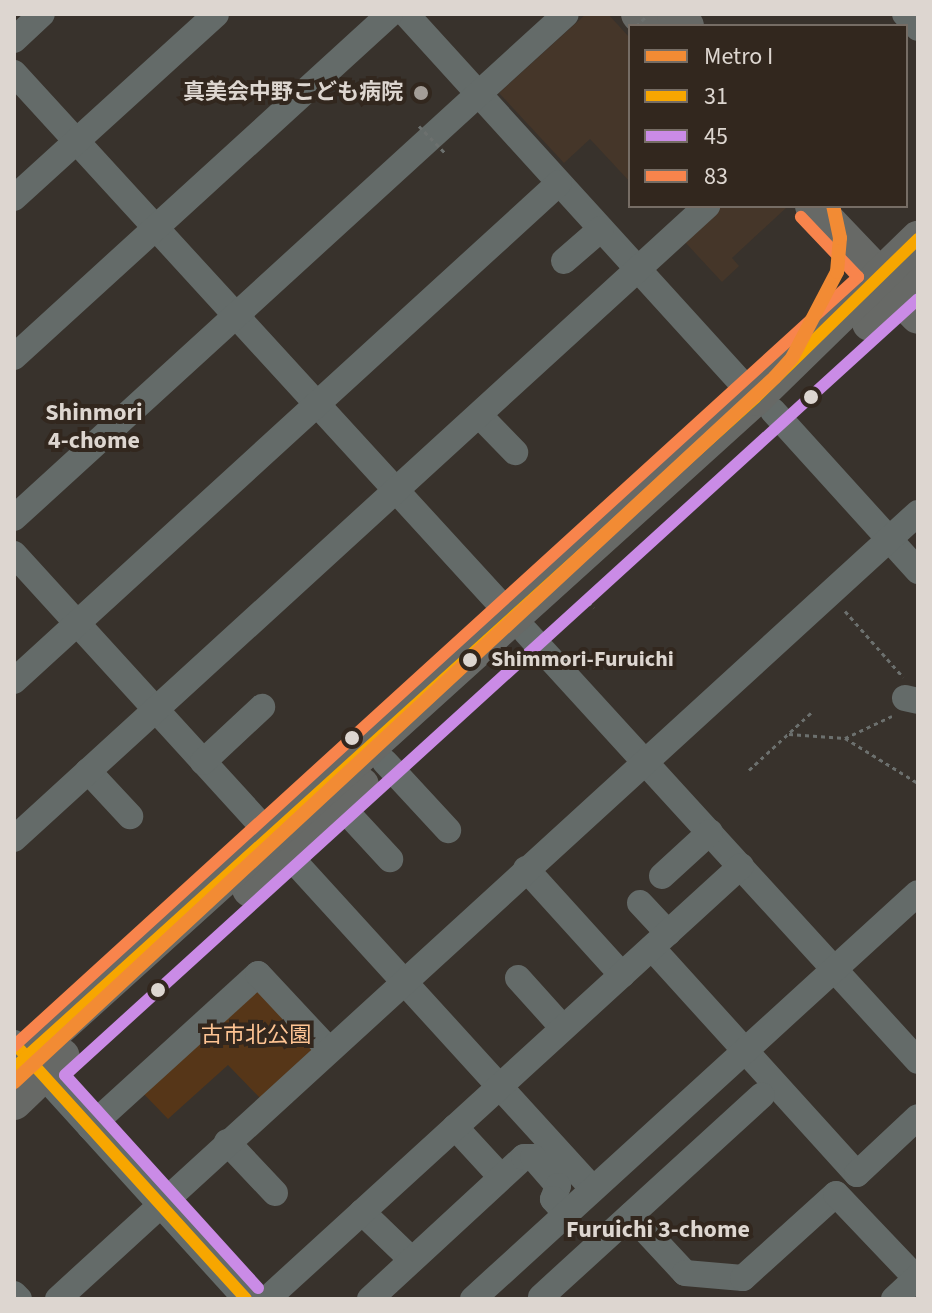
<!DOCTYPE html>
<html>
<head>
<meta charset="utf-8">
<style>
  body { margin:0 }
  #map { position:relative; width:932px; height:1313px; overflow:hidden; background:#38322c; font-family:"Source Sans 3","Noto Sans JP",sans-serif }
  div>[style] { position:absolute }
  .built>* { inset:0; background:#453629 }
  .green>* { inset:0; background:#563618 }
  .path>* { height:3px; margin-top:-1.5px; transform-origin:0; background:repeating-linear-gradient(90deg,#6c706e 0 4px,transparent 0 8px) }
  .minor>* { height:26px; margin:-13px; padding:0 13px; transform-origin:13px; border-radius:13px; background:#646b69 }
  .highway>* { height:36px; margin:-18px; padding:0 18px; transform-origin:18px; border-radius:18px; background:#676966 }
  .path-bridge>* { height:3px; margin-top:-1.5px; transform-origin:0; background:repeating-linear-gradient(90deg,#6c706e 0 4px,transparent 0 8px) }
  .bus-1>* { height:12px; margin:-6px; padding:0 6px; transform-origin:6px; border-radius:6px; background:#f7a600 }
  .bus-2>* { height:12px; margin:-6px; padding:0 6px; transform-origin:6px; border-radius:6px; background:#ca8be6 }
  .bus-3>* { height:12px; margin:-6px; padding:0 6px; transform-origin:6px; border-radius:6px; background:#f8844c }
  .metro-1>* { height:14px; margin:-7px; padding:0 7px; transform-origin:7px; border-radius:7px; background:#f28b34 }
  .dots>* { width:22px; height:22px; translate:-50% -50%; box-sizing:border-box; border:4px solid #32271e; border-radius:50% }
  span { translate:-50% -50%; white-space:nowrap; text-align:center; line-height:1.15; -webkit-text-stroke:8px #32271e; paint-order:stroke }
  .poi-label { font-size:22px; color:#ddd6d0; font-weight:700 }
  .right { translate:-100% -50%; text-align:right }
  .stop-label { font-size:22px; color:#ddd6d0; font-weight:700 }
  .left { translate:0 -50%; text-align:left }
  .park-label { font-size:22px; color:#fec493 }
  .neighbourhood-label { font-size:24px; color:#ddd6d0; font-weight:700 }
  .frame { position:absolute; inset:0; border:16px solid #ddd6d0; pointer-events:none }
  .legend { position:absolute; left:628px; top:24px; width:280px; height:184px; box-sizing:border-box; background:#32271e; border:2px solid #766d65; margin:0; padding:10px 14px; list-style:none; font-size:24px; color:#ddd6d0 }
  .legend li { display:flex; align-items:center; gap:16px; height:40px }
  .legend b { width:40px; border:2px solid #766d65 }
</style>
</head>
<body>
<div id="map">
  <div class="built">
    <i style="clip-path:polygon(586px 14px,608px 14px,630px 38px,630px 182px,590px 139px,564px 163px,499px 93px)"></i>
    <i style="clip-path:polygon(721px 206px,786px 208px,732px 258px,739px 266px,722px 282px,684px 241px)"></i>
  </div>
  <div class="green">
    <i style="clip-path:polygon(263px 987px,317px 1045px,260px 1098px,228px 1065px,168px 1119px,140px 1090px,251px 988px)"></i>
  </div>
  <div class="path">
    <i style="left:588px;top:602px;width:8px;rotate:45deg"></i>
    <i style="left:845px;top:611px;width:88px;rotate:48.7deg"></i>
    <i style="left:892px;top:716px;width:52px;rotate:154.9deg"></i>
    <i style="left:845px;top:738px;width:86px;rotate:31.7deg"></i>
    <i style="left:789px;top:734px;width:56px;rotate:4.1deg"></i>
    <i style="left:749px;top:770px;width:87px;rotate:-42.7deg"></i>
  </div>
  <div class="minor">
    <i style="left:406px;top:14px;width:519px;rotate:47.73deg"></i>
    <i style="left:905px;top:14px;width:19px;rotate:47deg"></i>
    <i style="left:14px;top:40px;width:38px;rotate:-43deg"></i>
    <i style="left:14px;top:73px;width:738px;rotate:47.53deg"></i>
    <i style="left:14px;top:198px;width:273px;rotate:-42.3deg"></i>
    <i style="left:564px;top:261px;width:49px;rotate:-40.9deg"></i>
    <i style="left:14px;top:357px;width:509px;rotate:-42.37deg"></i>
    <i style="left:773px;top:411px;width:216px;rotate:47.8deg"></i>
    <i style="left:479px;top:415px;width:52px;rotate:45.8deg"></i>
    <i style="left:14px;top:518px;width:747px;rotate:-42.4deg"></i>
    <i style="left:14px;top:554px;width:859px;rotate:47.64deg"></i>
    <i style="left:526px;top:632px;width:581px;rotate:47.58deg"></i>
    <i style="left:14px;top:681px;width:738px;rotate:-42.42deg"></i>
    <i style="left:905px;top:698px;width:13px;rotate:13deg"></i>
    <i style="left:203px;top:762px;width:81px;rotate:-43deg"></i>
    <i style="left:385px;top:762px;width:93px;rotate:47.2deg"></i>
    <i style="left:88px;top:771px;width:62px;rotate:47deg"></i>
    <i style="left:340px;top:805px;width:74px;rotate:47.2deg"></i>
    <i style="left:14px;top:839px;width:939px;rotate:-42.41deg"></i>
    <i style="left:526px;top:869px;width:143px;rotate:47.8deg"></i>
    <i style="left:662px;top:876px;width:65px;rotate:-42.5deg"></i>
    <i style="left:640px;top:903px;width:41px;rotate:47deg"></i>
    <i style="left:652px;top:948px;width:305px;rotate:47.8deg"></i>
    <i style="left:857px;top:1174px;width:83px;rotate:-43.1deg"></i>
    <i style="left:518px;top:978px;width:67px;rotate:48deg"></i>
    <i style="left:14px;top:1043px;width:345px;rotate:47.8deg"></i>
    <i style="left:90px;top:1127px;width:227px;rotate:-42.3deg"></i>
    <i style="left:258px;top:974px;width:104px;rotate:46.9deg"></i>
    <i style="left:455px;top:1127px;width:68px;rotate:47.4deg"></i>
    <i style="left:227px;top:1142px;width:70px;rotate:46.7deg"></i>
    <i style="left:362px;top:1212px;width:69px;rotate:43.8deg"></i>
    <i style="left:631px;top:1215px;width:79px;rotate:47deg"></i>
    <i style="left:685px;top:1273px;width:58px;rotate:4.9deg"></i>
    <i style="left:743px;top:1278px;width:125px;rotate:-42.1deg"></i>
    <i style="left:836px;top:1194px;width:116px;rotate:46.4deg"></i>
    <i style="left:14px;top:1294px;width:7px;rotate:45deg"></i>
    <i style="left:541px;top:1297px;width:299px;rotate:-42.4deg"></i>
    <i style="left:58px;top:1299px;width:1165px;rotate:-42.43deg"></i>
    <i style="left:267px;top:1299px;width:642px;rotate:-42.41deg"></i>
    <i style="left:370px;top:1299px;width:209px;rotate:-42.7deg"></i>
    <i style="left:524px;top:1157px;width:9px"></i>
    <i style="left:533px;top:1157px;width:38px;rotate:49deg"></i>
    <i style="left:558px;top:1186px;width:14px;rotate:111deg"></i>
    <i style="left:553px;top:1199px;width:20px;rotate:49deg"></i>
    <i style="left:473px;top:1299px;width:602px;rotate:-42.38deg"></i>
    <i style="left:894px;top:1299px;width:33px;rotate:-43deg"></i>
  </div>
  <div class="highway">
    <i style="left:639px;top:14px;width:16px;rotate:47deg"></i>
    <i style="left:675px;top:14px;width:16px;rotate:47deg"></i>
    <i style="left:813px;top:206px;width:152px;rotate:46.3deg"></i>
    <i style="left:870px;top:323px;width:66px;rotate:-43.8deg"></i>
    <i style="left:250px;top:889px;width:152px;rotate:-43.1deg"></i>
    <i style="left:14px;top:1068px;width:999px;rotate:-42.12deg"></i>
    <i style="left:755px;top:398px;width:228px;rotate:-44.3deg"></i>
    <i style="left:14px;top:1102px;width:66px;rotate:-43.8deg"></i>
  </div>
  <div class="path-bridge">
    <i style="left:636px;top:26px;width:18px;rotate:-43deg"></i>
    <i style="left:419px;top:126px;width:39px;rotate:46deg"></i>
  </div>
  <div class="bus-1">
    <i style="left:14px;top:1043px;width:345px;rotate:47.8deg"></i>
    <i style="left:14px;top:1068px;width:999px;rotate:-42.12deg"></i>
    <i style="left:755px;top:398px;width:228px;rotate:-44.3deg"></i>
  </div>
  <div class="bus-2">
    <i style="left:258px;top:1288px;width:287px;rotate:-132.2deg"></i>
    <i style="left:65px;top:1075px;width:1153px;rotate:-42.29deg"></i>
  </div>
  <div class="bus-3">
    <i style="left:14px;top:1046px;width:1142px;rotate:-42.34deg"></i>
    <i style="left:858px;top:277px;width:83px;rotate:-133.5deg"></i>
  </div>
  <div class="metro-1">
    <i style="left:14px;top:1082px;width:1037px;rotate:-42.81deg"></i>
    <i style="left:775px;top:377px;width:25px;rotate:-48deg"></i>
    <i style="left:792px;top:358px;width:97px;rotate:-62.4deg"></i>
    <i style="left:837px;top:272px;width:34px;rotate:-85deg"></i>
    <i style="left:840px;top:238px;width:33px;rotate:-102deg"></i>
  </div>
  <div class="dots">
    <i style="left:421px;top:93px;background:#a39d97"></i>
    <i style="left:811px;top:397px;background:#ddd6d0"></i>
    <i style="left:470px;top:660px;background:#ddd6d0"></i>
    <i style="left:352px;top:738px;background:#ddd6d0"></i>
    <i style="left:158px;top:990px;background:#ddd6d0"></i>
  </div>
  <div class="poi-label">
    <span class="right" style="left:403px;top:93px">真美会中野こども病院</span>
  </div>
  <div class="stop-label">
    <span class="left" style="left:491px;top:660px">Shimmori-Furuichi</span>
  </div>
  <div class="park-label">
    <span style="left:256px;top:1036px">古市北公園</span>
  </div>
  <div class="neighbourhood-label">
    <span style="left:94px;top:427px">Shinmori<br>4-chome</span>
    <span style="left:658px;top:1230px">Furuichi 3-chome</span>
  </div>
  <div class="frame"></div>
  <ul class="legend">
  <li><b style="height:10px;background:#f28b34"></b>Metro I</li>
  <li><b style="height:10px;background:#f7a600"></b>31</li>
  <li><b style="height:10px;background:#ca8be6"></b>45</li>
  <li><b style="height:10px;background:#f8844c"></b>83</li>
  </ul>
</div>
</body>
</html>
